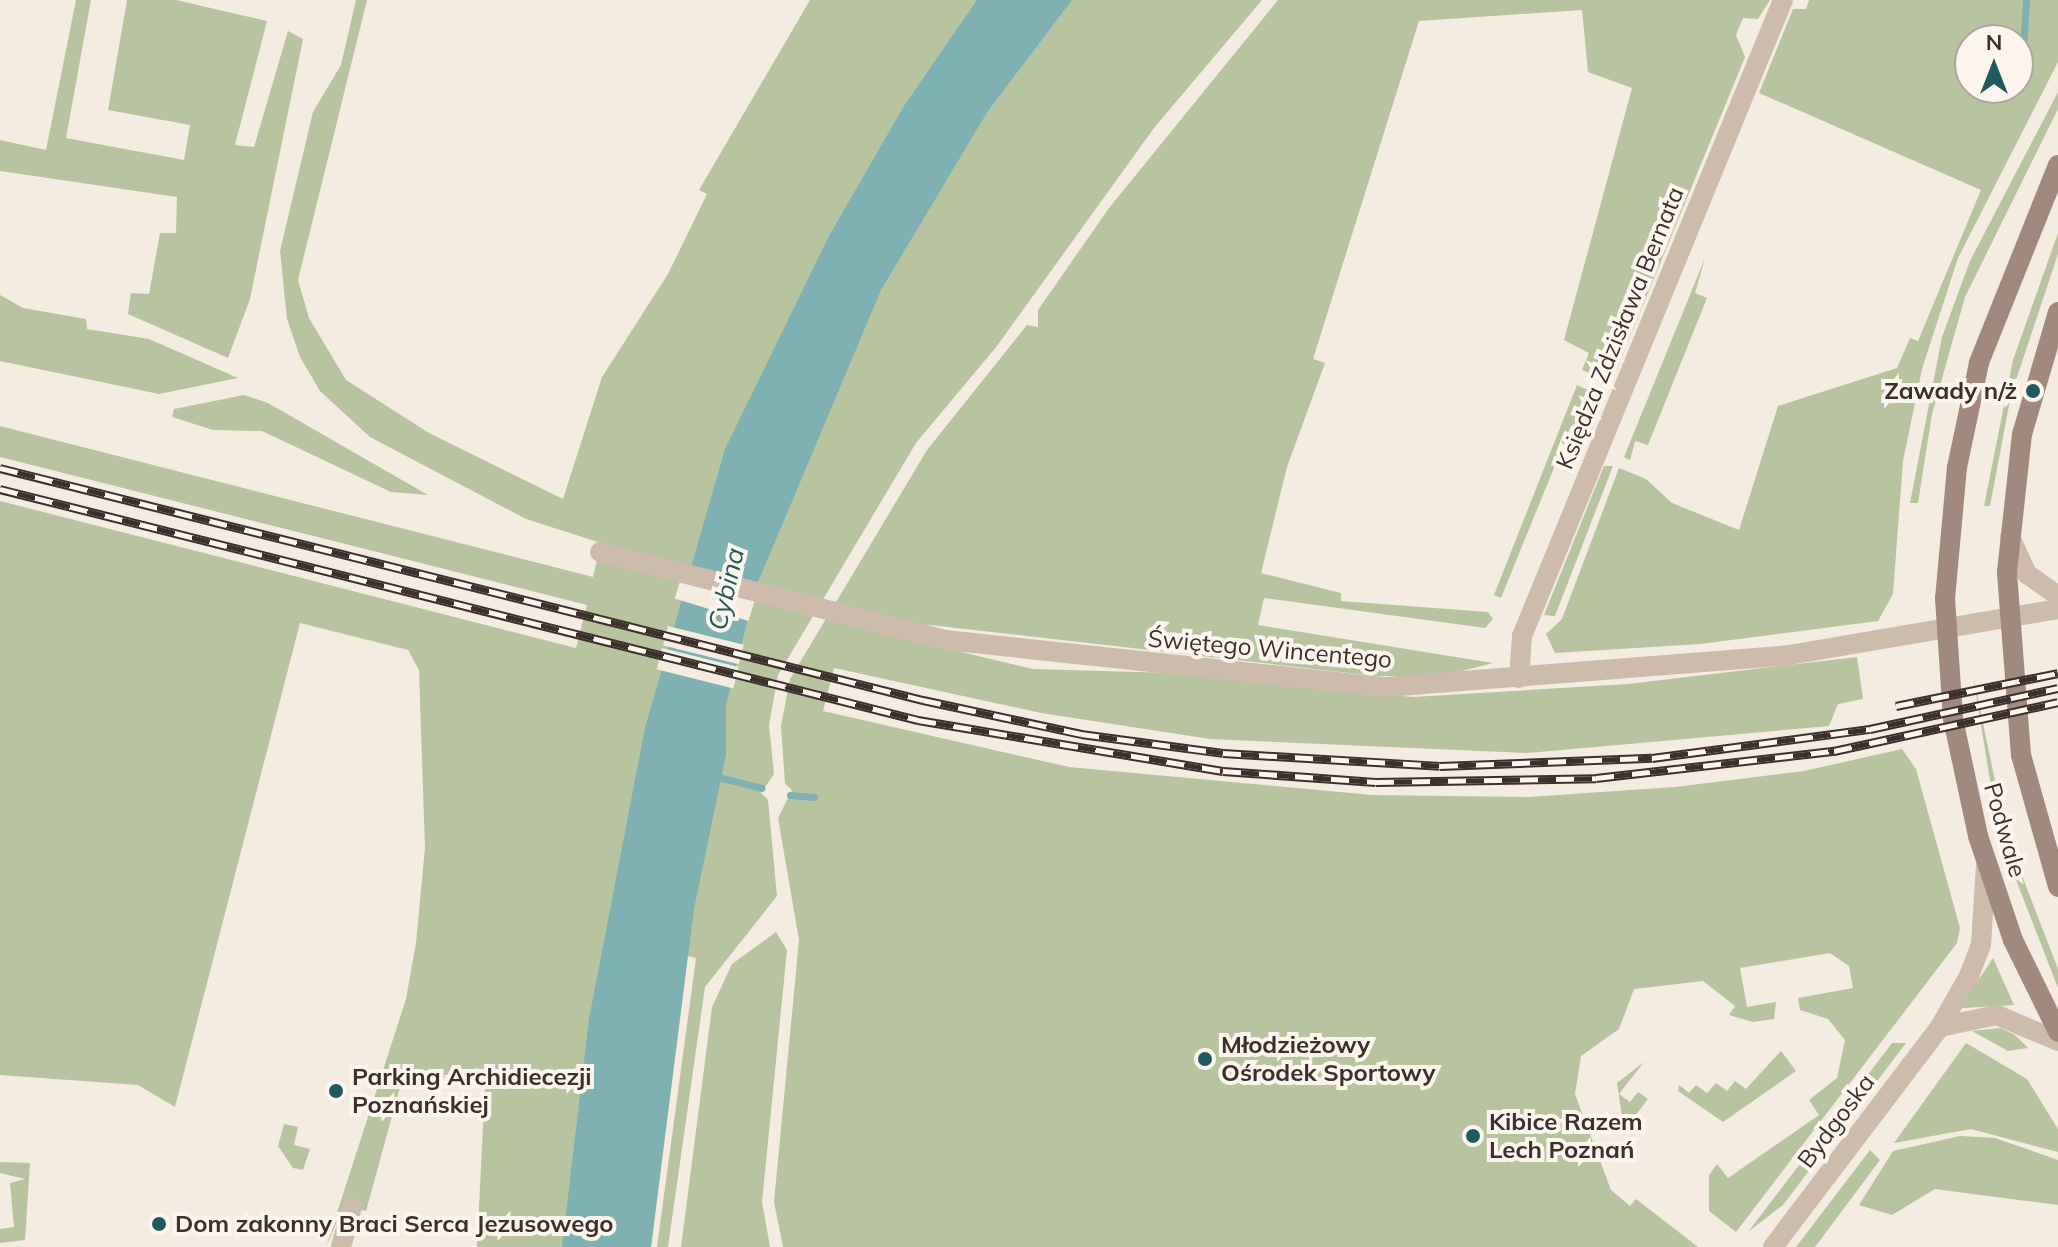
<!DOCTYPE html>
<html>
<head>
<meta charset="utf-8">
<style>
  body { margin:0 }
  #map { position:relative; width:2058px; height:1247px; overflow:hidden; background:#f4ebe1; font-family:Mulish,sans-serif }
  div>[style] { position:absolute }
  .green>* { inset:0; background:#b8c4a0 }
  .water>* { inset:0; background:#7fb0b2 }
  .pier>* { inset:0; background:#f4ebe1; transform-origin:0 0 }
  .stream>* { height:7px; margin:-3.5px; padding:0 3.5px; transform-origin:3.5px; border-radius:3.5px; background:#7fb0b2 }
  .street>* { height:20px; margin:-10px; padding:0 10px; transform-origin:10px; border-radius:10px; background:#cdbbac }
  .secondary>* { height:20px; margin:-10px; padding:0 10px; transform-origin:10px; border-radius:10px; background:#a18a7d }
  .rail>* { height:9px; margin-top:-4.5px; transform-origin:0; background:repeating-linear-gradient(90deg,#fbf5ee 0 18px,#3b302b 0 36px); box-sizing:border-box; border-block:2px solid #3b302b }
  .dots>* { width:22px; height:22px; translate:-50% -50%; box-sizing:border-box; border:4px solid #fbf5ee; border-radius:50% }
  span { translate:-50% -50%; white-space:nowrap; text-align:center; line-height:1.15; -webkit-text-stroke:8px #fbf5ee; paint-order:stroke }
  .street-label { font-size:24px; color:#3b302b }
  .poi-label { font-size:24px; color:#3b302b; font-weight:700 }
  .right { translate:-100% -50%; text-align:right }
  .left { translate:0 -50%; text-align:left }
  .water-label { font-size:26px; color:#1f5a5e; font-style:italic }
  .north { position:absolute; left:1954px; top:24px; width:80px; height:80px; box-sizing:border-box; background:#fbf5ee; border:2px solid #aea6a0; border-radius:50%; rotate:0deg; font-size:22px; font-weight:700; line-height:32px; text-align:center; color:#3b302b }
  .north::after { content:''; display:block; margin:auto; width:28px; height:36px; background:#1f5a5e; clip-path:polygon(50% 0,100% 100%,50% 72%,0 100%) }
</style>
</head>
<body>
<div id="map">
  <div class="green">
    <i style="clip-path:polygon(76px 0,91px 0,66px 138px,184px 160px,190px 125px,108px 110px,127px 0,176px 0,267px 21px,235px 145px,254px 147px,288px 31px,303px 39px,250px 299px,228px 358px,128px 314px,131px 293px,149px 294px,160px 233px,176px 233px,177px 197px,0 171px,0 140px,46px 150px)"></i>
    <i style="clip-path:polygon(356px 0,367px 0,298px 280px,309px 318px,346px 380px,429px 433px,563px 499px,602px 377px,668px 274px,707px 194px,699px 190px,810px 0,994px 0,849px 239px,575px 1247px,477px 1247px,485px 1086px,405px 1069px,366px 1211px,344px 1205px,326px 1247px,406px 999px,416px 943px,425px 848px,419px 670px,408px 650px,300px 623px,175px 1107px,138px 1085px,0 1075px,0 501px,576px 648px,587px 605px,0 457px,0 426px,593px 577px,601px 543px,526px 519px,370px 437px,320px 391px,300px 357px,287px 319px,280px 251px,313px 112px,341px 65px)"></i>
    <i style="clip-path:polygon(1014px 0,1262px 0,1154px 128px,997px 346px,916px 443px,778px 675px,769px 725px,774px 774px,761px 793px,768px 800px,777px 896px,705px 987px,668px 1247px,657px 1247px,696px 958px,687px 956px,651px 1247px,639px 1018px,756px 587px,775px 540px,770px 523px)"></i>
    <i style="clip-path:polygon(1278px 0,1770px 0,1758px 19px,1743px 18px,1736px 35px,1745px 57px,1616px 371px,1604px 379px,1582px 370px,1589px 353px,1564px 340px,1632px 88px,1588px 72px,1582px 10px,1419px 21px,1313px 359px,1325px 363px,1287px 467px,1261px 573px,1341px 593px,1341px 601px,1488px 612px,1493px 619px,1485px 628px,1264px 598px,1258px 625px,1493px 663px,1442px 676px,1376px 676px,930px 625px,897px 623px,890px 635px,1033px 669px,1174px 673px,1413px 697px,1628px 684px,1857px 657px,1863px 699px,1838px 704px,1829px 726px,1528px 753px,1210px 739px,1041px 713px,834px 668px,823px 711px,1069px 767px,1372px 795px,1528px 797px,1675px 787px,1804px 771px,1902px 749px,1916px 769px,1960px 928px,1957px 943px,1736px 1232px,1709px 1211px,1709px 1175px,1717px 1164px,1728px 1178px,1819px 1115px,1809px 1100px,1837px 1078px,1845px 1040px,1828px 1019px,1800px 1010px,1798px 998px,1853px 988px,1849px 966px,1830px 953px,1740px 968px,1747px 1007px,1776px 1002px,1774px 1019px,1753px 1022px,1729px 1015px,1735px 1006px,1703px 981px,1634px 989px,1619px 1029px,1581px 1056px,1575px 1094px,1611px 1190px,1630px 1206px,1636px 1199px,1698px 1247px,783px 1247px,774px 1202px,799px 940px,778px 818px,792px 790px,785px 784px,781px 726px,790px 679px,927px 450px,1027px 325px,1038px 327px,1038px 310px,1109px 208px)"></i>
    <i style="clip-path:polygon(evenodd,1809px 0,2058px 0,2058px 62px,1958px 258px,1922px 369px,1903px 461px,1893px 594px,1878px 621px,1700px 644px,1555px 653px,1546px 634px,1562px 619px,1619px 468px,1646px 479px,1672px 503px,1739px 530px,1778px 406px,1897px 368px,1910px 338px,1918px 341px,1981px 190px,1759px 93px,1793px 9px,1806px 9px,1809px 0,1970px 40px,2018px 40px,2018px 88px,1970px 88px,1970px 40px)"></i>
    <i style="clip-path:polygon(2058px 92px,2058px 109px,1965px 297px,1932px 414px,1918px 503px,1910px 503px,1942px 337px,1970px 261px)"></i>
    <i style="clip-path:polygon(2058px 233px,2058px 254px,2011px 395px,1990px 506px,1984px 506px,2013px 360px)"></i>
    <i style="clip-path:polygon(1705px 258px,1695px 293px,1707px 298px,1648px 445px,1635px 441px,1630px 460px,1624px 457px)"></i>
    <i style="clip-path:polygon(0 295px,23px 308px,86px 319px,87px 329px,149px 339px,238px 378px,159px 394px,0 361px)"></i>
    <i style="clip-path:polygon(1577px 385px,1598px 395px,1599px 411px,1591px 433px,1571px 426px,1501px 598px,1494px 595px)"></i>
    <i style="clip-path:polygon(244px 395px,268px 403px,428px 495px,391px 492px,262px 431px,213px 430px,172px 417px,174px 409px)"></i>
    <i style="clip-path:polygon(1604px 466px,1613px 466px,1555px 616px,1544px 615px)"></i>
    <i style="clip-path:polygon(1973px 675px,2006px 834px,2058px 969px,2058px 988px,1999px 836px)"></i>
    <i style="clip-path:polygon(776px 932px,787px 950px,762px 1202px,770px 1247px,681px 1247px,712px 1007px,732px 964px)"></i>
    <i style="clip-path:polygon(1993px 958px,2014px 1005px,1963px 1008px,1961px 1006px)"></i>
    <i style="clip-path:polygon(2001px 1028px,2015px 1035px,2028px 1048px,2008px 1051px,1972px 1031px)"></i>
    <i style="clip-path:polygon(1892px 1043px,1906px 1043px,1783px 1205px,1748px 1232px)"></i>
    <i style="clip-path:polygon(1966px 1043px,2027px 1079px,2058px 1129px,2058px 1152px,1971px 1129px,1894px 1143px)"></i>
    <i style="clip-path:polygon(1781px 1051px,1796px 1071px,1723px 1122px,1678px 1091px,1679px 1085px,1689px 1093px,1696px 1085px,1707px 1093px,1716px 1083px,1727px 1091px,1735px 1081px,1746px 1089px)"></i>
    <i style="clip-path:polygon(1644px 1062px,1619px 1094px,1630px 1102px,1638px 1092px,1648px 1099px,1624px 1130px,1617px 1083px)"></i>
    <i style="clip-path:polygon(284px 1124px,298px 1127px,294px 1145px,310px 1149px,303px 1170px,293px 1168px,278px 1146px)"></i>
    <i style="clip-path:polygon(1960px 1136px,1995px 1138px,2058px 1160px,2058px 1205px,1935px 1189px,1892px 1215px,1859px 1205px,1893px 1151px)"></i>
    <i style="clip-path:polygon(1870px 1150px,1880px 1160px,1815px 1247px,1796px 1247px)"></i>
    <i style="clip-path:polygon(0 1162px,30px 1163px,25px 1240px,0 1243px,0 1229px,14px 1227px,10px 1183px,25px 1179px,0 1173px)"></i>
  </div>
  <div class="water">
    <i style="clip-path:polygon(977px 0,1072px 0,988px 111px,881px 290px,756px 587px,726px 705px,726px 755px,694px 909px,651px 1247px,562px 1247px,589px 1019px,645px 728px,725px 449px,829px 236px,904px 106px)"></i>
  </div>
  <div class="pier">
    <i style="left:685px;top:565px;width:77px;height:35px;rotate:17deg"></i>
    <i style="left:668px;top:626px;width:78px;height:20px;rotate:14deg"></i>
    <i style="left:662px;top:648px;width:79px;height:22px;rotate:14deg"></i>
  </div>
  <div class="stream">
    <i style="left:2023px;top:48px;width:48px;rotate:-86.4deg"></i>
    <i style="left:714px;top:776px;width:49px;rotate:14deg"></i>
    <i style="left:790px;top:795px;width:24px;rotate:5deg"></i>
  </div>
  <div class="street">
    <i style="left:2010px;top:537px;width:41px;rotate:65.3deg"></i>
    <i style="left:2027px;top:574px;width:38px;rotate:35deg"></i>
    <i style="left:600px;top:552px;width:356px;rotate:14.3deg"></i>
    <i style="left:945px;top:640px;width:443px;rotate:6.1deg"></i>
    <i style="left:1386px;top:687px;width:404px;rotate:-4.5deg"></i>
    <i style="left:1789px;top:655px;width:273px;rotate:-9.7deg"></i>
    <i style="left:1519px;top:678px;width:42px;rotate:-85.9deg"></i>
    <i style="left:1522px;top:636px;width:687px;rotate:-67.69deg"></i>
    <i style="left:1940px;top:1027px;width:58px;rotate:-11.9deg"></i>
    <i style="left:1997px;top:1015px;width:66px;rotate:23.1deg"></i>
    <i style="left:341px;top:1247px;width:41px;rotate:-74.6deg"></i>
    <i style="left:1773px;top:1247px;width:276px;rotate:-52.8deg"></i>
    <i style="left:1940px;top:1027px;width:59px;rotate:-60.4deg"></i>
    <i style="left:1969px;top:976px;width:33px;rotate:-69deg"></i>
    <i style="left:1981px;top:945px;width:80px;rotate:-86.4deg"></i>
  </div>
  <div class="secondary">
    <i style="left:2058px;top:165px;width:213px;rotate:111.8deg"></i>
    <i style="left:1979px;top:363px;width:106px;rotate:101.9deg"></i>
    <i style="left:1957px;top:467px;width:132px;rotate:95.2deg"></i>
    <i style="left:1945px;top:598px;width:121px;rotate:86.2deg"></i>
    <i style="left:1953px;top:719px;width:120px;rotate:77.9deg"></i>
    <i style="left:1978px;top:836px;width:110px;rotate:71.4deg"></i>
    <i style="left:2013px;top:940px;width:102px;rotate:63.9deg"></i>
    <i style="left:2058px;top:312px;width:127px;rotate:106.4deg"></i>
    <i style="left:2022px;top:434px;width:140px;rotate:96.2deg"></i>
    <i style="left:2007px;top:573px;width:183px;rotate:85.6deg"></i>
    <i style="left:2021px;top:755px;width:137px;rotate:74.3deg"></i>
  </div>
  <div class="rail">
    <i style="left:0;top:468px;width:952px;rotate:14.11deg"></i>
    <i style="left:923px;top:700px;width:162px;rotate:12.1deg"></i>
    <i style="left:1081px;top:734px;width:143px;rotate:7.6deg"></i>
    <i style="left:1223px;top:753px;width:217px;rotate:3.4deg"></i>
    <i style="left:1440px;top:766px;width:212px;rotate:-2.2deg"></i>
    <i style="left:1652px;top:758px;width:220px;rotate:-7.6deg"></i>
    <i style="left:1870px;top:729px;width:192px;rotate:-12.3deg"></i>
    <i style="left:0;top:489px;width:947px;rotate:14.12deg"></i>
    <i style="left:918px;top:720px;width:309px;rotate:9.5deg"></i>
    <i style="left:1223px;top:771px;width:153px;rotate:4.1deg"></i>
    <i style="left:1376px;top:782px;width:220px;rotate:-1deg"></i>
    <i style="left:1596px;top:778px;width:240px;rotate:-6.5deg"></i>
    <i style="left:1834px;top:751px;width:229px;rotate:-12.3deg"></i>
    <i style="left:1896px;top:706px;width:165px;rotate:-11.5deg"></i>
  </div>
  <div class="dots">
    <i style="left:2033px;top:391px;background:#1f5a5e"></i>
    <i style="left:1205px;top:1059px;background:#1f5a5e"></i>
    <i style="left:336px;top:1091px;background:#1f5a5e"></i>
    <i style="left:1473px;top:1136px;background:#1f5a5e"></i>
    <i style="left:159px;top:1224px;background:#1f5a5e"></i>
  </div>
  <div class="street-label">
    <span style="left:1620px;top:328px;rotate:-68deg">Księdza Zdzisława Bernata</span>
    <span style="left:1270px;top:649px;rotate:5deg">Świętego Wincentego</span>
    <span style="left:2005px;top:830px;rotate:74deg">Podwale</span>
    <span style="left:1836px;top:1121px;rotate:-53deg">Bydgoska</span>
  </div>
  <div class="poi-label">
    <span class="right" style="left:2017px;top:391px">Zawady n/ż</span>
    <span class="left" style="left:1221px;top:1059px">Młodzieżowy<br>Ośrodek Sportowy</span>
    <span class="left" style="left:352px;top:1091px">Parking Archidiecezji<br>Poznańskiej</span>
    <span class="left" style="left:1489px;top:1136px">Kibice Razem<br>Lech Poznań</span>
    <span class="left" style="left:175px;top:1224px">Dom zakonny Braci Serca Jezusowego</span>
  </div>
  <div class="water-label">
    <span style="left:726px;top:589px;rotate:-77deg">Cybina</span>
  </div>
  <div class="north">N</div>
</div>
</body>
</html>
